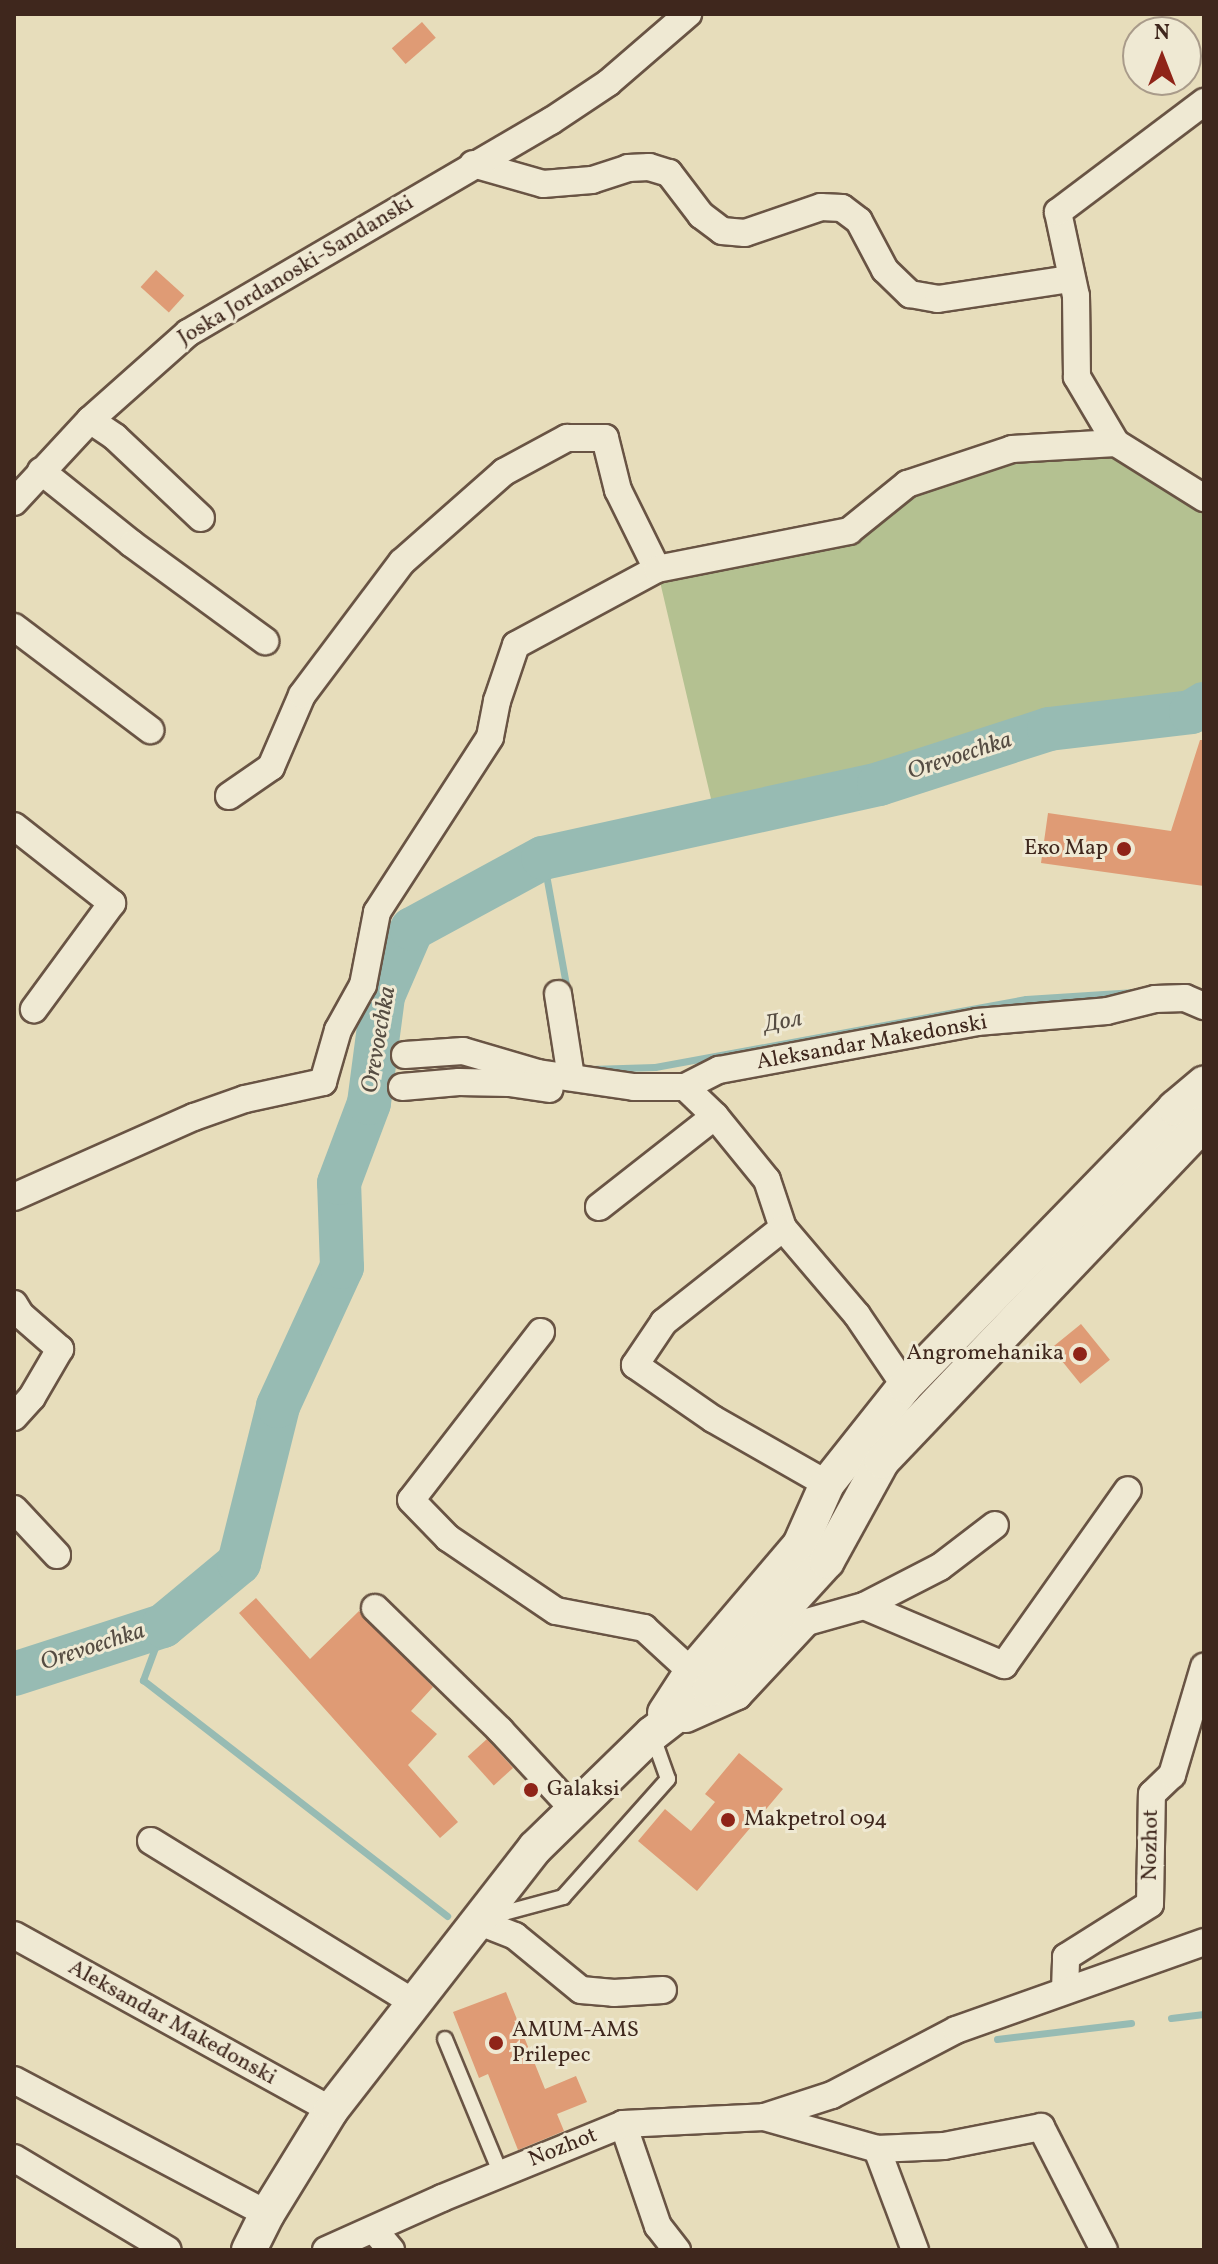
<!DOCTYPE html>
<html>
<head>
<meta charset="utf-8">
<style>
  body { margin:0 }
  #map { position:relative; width:1218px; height:2264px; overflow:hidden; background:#e7ddbb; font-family:Vollkorn,serif }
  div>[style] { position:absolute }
  .green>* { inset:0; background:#b4c191 }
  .stream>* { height:7px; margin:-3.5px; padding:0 3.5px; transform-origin:3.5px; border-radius:3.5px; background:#97bbb3 }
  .river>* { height:44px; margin:-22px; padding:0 22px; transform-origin:22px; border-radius:22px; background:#97bbb3 }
  .building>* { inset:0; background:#df9b75; transform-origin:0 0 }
  .roads { filter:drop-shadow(2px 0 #695444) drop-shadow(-2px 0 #695444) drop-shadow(0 2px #695444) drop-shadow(0 -2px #695444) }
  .service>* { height:14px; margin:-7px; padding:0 7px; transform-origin:7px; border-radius:7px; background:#efe9d3 }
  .minor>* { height:26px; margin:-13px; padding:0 13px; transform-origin:13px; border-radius:13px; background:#efe9d3 }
  .tertiary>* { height:34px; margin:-17px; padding:0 17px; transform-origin:17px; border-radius:17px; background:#efe9d3 }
  .dots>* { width:22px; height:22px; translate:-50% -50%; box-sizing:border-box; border:4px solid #efe9d3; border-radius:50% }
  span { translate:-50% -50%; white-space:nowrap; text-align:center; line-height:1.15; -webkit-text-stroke:6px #efe9d3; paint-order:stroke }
  .street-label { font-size:22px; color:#3f271d }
  .poi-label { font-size:22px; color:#3f271d }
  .right { translate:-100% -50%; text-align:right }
  .left { translate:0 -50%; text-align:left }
  .water-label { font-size:24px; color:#554c42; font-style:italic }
  .frame { position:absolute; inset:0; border:16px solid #3f271d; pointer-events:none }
  .north { position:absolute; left:1122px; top:16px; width:80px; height:80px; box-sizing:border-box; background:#efe9d3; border:2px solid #a99b8a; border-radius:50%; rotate:0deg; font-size:22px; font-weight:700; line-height:32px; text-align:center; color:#3f271d }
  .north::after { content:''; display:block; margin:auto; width:28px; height:36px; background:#8f2418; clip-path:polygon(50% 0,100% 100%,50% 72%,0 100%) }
</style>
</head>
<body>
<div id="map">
  <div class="green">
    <i style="clip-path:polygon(1116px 443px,1204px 498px,1204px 704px,1191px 712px,1049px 729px,879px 784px,716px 820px,657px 569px,849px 531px,907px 484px,1012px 449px)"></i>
  </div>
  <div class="stream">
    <i style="left:543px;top:858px;width:134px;rotate:79.7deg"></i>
    <i style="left:590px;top:1069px;width:65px;rotate:-1.8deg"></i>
    <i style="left:655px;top:1067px;width:377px;rotate:-10.4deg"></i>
    <i style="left:1026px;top:999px;width:109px;rotate:-3.7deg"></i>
    <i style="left:163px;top:1626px;width:58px;rotate:110.3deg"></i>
    <i style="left:143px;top:1680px;width:385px;rotate:37.8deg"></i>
    <i style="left:1171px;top:2018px;width:33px;rotate:-7deg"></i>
    <i style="left:997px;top:2039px;width:135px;rotate:-6.8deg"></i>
  </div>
  <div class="river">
    <i style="left:14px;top:1674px;width:157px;rotate:-17.9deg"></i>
    <i style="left:163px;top:1626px;width:99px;rotate:-39.7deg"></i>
    <i style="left:239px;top:1563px;width:162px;rotate:-76deg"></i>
    <i style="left:278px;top:1406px;width:153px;rotate:-65.3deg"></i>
    <i style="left:342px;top:1267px;width:84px;rotate:-92deg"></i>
    <i style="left:339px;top:1183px;width:85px;rotate:-69.4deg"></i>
    <i style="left:369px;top:1103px;width:108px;rotate:-82.5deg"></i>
    <i style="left:383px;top:996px;width:73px;rotate:-66.6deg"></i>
    <i style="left:412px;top:929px;width:149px;rotate:-28.5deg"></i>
    <i style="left:543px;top:858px;width:344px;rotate:-12.4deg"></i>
    <i style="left:879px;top:784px;width:179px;rotate:-17.9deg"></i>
    <i style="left:1049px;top:729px;width:143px;rotate:-6.8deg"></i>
    <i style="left:1191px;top:712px;width:15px;rotate:-32deg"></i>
  </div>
  <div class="building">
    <i style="left:422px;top:22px;width:21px;height:40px;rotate:49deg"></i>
    <i style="left:156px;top:270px;width:38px;height:23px;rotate:42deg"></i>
    <i style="clip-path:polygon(1200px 740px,1204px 740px,1204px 886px,1041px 863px,1048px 813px,1171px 831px)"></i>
    <i style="left:1081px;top:1324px;width:46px;height:38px;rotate:51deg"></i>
    <i style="clip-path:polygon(256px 1598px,310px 1659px,359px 1611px,433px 1687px,411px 1711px,437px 1734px,408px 1765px,458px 1822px,440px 1838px,239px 1613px)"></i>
    <i style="left:487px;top:1739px;width:39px;height:26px;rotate:48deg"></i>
    <i style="clip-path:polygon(739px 1753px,783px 1789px,697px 1891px,638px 1841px,665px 1809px,691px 1831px,715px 1802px,705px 1794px)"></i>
    <i style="clip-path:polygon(506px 1992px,545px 2089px,576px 2076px,587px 2102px,557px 2114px,564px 2131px,518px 2150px,488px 2074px,479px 2078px,453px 2012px)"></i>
  </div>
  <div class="roads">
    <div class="service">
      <i style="left:489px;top:1917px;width:77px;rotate:-15.1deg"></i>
      <i style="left:563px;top:1897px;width:158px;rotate:-48.3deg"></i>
      <i style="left:668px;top:1779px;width:45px;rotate:-109.7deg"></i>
      <i style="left:445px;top:2039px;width:146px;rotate:67.5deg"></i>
    </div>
    <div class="minor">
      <i style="left:473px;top:164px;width:73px;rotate:15.9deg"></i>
      <i style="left:543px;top:184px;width:49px;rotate:-4.7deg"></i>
      <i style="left:592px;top:180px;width:38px;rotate:-18deg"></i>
      <i style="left:628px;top:168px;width:21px;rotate:-3deg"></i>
      <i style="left:649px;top:167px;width:21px;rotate:17deg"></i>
      <i style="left:669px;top:173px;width:53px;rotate:52.7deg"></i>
      <i style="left:701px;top:215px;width:26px;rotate:37deg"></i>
      <i style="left:722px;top:231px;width:23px;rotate:5deg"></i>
      <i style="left:745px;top:233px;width:80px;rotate:-18.9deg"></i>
      <i style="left:821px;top:207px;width:21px;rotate:3deg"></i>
      <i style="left:842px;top:208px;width:21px;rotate:37deg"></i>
      <i style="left:859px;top:221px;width:55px;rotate:62deg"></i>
      <i style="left:885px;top:270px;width:35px;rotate:44deg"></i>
      <i style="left:910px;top:294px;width:28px;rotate:10deg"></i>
      <i style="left:938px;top:299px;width:134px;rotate:-8.6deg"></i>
      <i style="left:90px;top:420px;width:30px;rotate:34deg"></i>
      <i style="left:115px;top:437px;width:118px;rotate:43.3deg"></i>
      <i style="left:1116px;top:443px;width:77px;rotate:-120.6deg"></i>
      <i style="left:1077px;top:377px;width:81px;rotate:-90.7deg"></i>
      <i style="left:1076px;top:296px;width:86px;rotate:-102.1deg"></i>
      <i style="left:1058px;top:212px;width:183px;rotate:-37deg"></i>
      <i style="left:41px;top:471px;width:117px;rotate:38.7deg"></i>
      <i style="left:132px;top:544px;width:165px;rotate:36.1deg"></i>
      <i style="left:14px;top:502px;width:112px;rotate:-47.2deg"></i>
      <i style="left:90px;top:420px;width:131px;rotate:-41.6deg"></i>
      <i style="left:188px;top:333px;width:420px;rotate:-30.3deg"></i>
      <i style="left:551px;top:121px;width:69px;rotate:-33.7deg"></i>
      <i style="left:608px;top:83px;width:106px;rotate:-40.8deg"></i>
      <i style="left:14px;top:627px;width:171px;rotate:37.1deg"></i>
      <i style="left:229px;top:796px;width:51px;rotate:-34.6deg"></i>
      <i style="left:271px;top:767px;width:78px;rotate:-66.7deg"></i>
      <i style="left:302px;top:695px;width:166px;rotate:-53.1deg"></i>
      <i style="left:402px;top:562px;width:136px;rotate:-41.4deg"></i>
      <i style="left:504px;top:472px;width:72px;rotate:-28.4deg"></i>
      <i style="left:567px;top:438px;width:38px"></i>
      <i style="left:605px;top:438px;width:54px;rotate:76deg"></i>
      <i style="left:618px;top:490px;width:88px;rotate:63.7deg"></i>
      <i style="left:14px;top:826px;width:125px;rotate:38.2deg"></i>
      <i style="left:112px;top:903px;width:132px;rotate:126.3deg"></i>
      <i style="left:558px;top:994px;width:84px;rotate:81.1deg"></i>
      <i style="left:405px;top:1055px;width:58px;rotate:-3.9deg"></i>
      <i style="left:463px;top:1051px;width:78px;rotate:16.3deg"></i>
      <i style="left:538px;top:1073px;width:97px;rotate:8.3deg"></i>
      <i style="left:634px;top:1087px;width:51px"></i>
      <i style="left:685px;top:1087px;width:38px;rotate:-27deg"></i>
      <i style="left:719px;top:1070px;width:262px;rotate:-10.5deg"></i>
      <i style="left:977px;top:1022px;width:130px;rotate:-4.8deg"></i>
      <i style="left:1107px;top:1011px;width:49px;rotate:-14deg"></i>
      <i style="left:1155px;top:999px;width:30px;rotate:-2deg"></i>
      <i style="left:1185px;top:998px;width:21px;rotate:23deg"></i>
      <i style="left:402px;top:1087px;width:57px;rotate:-5deg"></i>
      <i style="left:459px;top:1082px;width:50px;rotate:1.1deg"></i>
      <i style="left:509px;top:1083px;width:41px;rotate:8.3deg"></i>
      <i style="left:685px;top:1087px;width:42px;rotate:44deg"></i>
      <i style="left:715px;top:1116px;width:82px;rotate:50.9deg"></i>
      <i style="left:767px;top:1180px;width:51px;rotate:71.6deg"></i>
      <i style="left:783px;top:1228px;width:114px;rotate:49.6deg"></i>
      <i style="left:857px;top:1315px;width:86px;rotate:55.9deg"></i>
      <i style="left:14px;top:1197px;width:197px;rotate:-24deg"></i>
      <i style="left:194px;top:1117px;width:54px;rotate:-19.4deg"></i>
      <i style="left:245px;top:1099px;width:80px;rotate:-12.3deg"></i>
      <i style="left:323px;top:1082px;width:54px;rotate:-73.9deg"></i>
      <i style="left:338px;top:1030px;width:51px;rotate:-60.9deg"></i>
      <i style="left:363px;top:985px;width:74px;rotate:-79.1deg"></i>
      <i style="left:377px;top:912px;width:208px;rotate:-57.1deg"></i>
      <i style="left:490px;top:737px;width:37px;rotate:-79deg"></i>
      <i style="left:497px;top:701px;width:59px;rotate:-71.3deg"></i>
      <i style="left:516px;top:645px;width:160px;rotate:-28.3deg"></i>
      <i style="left:657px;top:569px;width:196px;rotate:-11.2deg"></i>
      <i style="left:849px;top:531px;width:75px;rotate:-39deg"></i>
      <i style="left:907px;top:484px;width:111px;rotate:-18.4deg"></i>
      <i style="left:1012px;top:449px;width:104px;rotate:-3.3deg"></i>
      <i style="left:1116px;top:443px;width:104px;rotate:32deg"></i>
      <i style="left:599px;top:1207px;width:147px;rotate:-38.1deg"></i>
      <i style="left:783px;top:1228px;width:152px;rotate:141.7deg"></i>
      <i style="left:664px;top:1322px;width:52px;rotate:124deg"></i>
      <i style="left:635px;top:1365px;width:95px;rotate:34.7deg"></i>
      <i style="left:713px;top:1419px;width:131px;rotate:29.7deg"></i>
      <i style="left:14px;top:1304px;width:13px;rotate:58deg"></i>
      <i style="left:21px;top:1315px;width:52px;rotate:41.1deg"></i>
      <i style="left:60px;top:1349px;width:56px;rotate:120.3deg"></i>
      <i style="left:32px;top:1397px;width:27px;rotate:132deg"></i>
      <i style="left:541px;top:1332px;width:212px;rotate:127.7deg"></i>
      <i style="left:411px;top:1500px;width:53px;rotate:45.8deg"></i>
      <i style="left:448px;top:1538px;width:130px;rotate:34.1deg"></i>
      <i style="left:556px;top:1611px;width:90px;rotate:10.9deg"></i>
      <i style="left:644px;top:1628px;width:83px;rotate:42.6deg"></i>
      <i style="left:14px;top:1509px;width:63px;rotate:46.9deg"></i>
      <i style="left:864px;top:1606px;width:152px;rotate:22.9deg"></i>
      <i style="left:1004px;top:1665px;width:214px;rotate:-54.7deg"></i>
      <i style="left:375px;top:1608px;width:175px;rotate:44.3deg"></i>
      <i style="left:500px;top:1730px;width:110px;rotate:47.2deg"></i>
      <i style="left:686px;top:1719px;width:57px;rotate:-23.9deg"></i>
      <i style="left:738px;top:1696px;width:101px;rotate:-47deg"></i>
      <i style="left:807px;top:1622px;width:59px;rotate:-15.7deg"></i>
      <i style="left:864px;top:1606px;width:85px;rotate:-27.2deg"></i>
      <i style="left:940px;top:1567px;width:69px;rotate:-37.4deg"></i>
      <i style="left:151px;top:1841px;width:308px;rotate:31.6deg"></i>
      <i style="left:477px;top:1921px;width:41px;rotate:21.5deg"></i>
      <i style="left:515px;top:1936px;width:85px;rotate:39.3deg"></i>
      <i style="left:581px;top:1990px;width:33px;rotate:5deg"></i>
      <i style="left:614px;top:1993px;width:49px;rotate:-3.5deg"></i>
      <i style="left:14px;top:1935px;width:362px;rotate:28.9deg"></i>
      <i style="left:1065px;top:1990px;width:33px;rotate:-88deg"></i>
      <i style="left:1066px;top:1957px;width:99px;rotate:-32.2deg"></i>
      <i style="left:1150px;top:1904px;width:110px;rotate:-89deg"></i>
      <i style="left:1152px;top:1794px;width:28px;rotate:-44deg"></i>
      <i style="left:1172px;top:1775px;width:113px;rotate:-73.5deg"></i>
      <i style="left:14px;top:2080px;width:286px;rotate:27.9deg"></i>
      <i style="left:764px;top:2117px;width:117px;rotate:15.8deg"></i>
      <i style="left:877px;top:2149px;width:67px;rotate:-2.6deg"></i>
      <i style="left:944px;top:2146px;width:99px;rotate:-11.1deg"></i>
      <i style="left:1041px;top:2127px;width:138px;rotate:62.9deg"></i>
      <i style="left:623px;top:2124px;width:108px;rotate:71.1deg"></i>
      <i style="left:658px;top:2226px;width:31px;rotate:52deg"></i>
      <i style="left:877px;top:2149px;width:108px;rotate:69.4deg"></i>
      <i style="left:14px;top:2158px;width:179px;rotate:30.9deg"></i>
      <i style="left:375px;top:2231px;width:25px;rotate:50deg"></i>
      <i style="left:326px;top:2250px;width:127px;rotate:-24.1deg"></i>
      <i style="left:442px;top:2198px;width:196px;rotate:-22.2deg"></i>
      <i style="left:623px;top:2124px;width:141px;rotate:-2.8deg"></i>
      <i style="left:764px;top:2117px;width:71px;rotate:-17.9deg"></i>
      <i style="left:832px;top:2095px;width:140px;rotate:-27.7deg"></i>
      <i style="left:956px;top:2030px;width:263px;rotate:-19.5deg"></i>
    </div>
    <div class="tertiary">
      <i style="left:665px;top:1713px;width:48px;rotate:-57deg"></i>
      <i style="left:691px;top:1673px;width:168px;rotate:-49.6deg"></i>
      <i style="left:800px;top:1545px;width:67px;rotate:-66.1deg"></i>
      <i style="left:827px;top:1484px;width:125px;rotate:-51.5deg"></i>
      <i style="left:905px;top:1386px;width:388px;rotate:-45.8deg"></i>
      <i style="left:1175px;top:1108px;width:38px;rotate:-40deg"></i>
      <i style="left:249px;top:2250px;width:40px;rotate:-63.4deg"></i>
      <i style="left:267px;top:2214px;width:122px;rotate:-58.4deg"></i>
      <i style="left:331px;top:2110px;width:332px;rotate:-52.1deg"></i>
      <i style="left:535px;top:1848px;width:163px;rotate:-44.3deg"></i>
      <i style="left:652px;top:1734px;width:73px;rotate:-37.8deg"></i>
      <i style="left:710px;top:1689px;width:173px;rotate:-47.6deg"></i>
      <i style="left:827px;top:1561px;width:114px;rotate:-61.2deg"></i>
      <i style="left:882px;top:1461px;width:467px;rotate:-46.4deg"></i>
    </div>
  </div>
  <div class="dots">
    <i style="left:1124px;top:849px;background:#8f2418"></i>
    <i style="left:1080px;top:1354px;background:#8f2418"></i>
    <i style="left:531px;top:1790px;background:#8f2418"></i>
    <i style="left:728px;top:1820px;background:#8f2418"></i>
    <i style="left:496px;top:2043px;background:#8f2418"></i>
  </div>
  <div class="street-label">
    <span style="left:296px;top:271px;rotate:-31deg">Joska Jordanoski-Sandanski</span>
    <span style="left:872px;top:1043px;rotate:-10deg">Aleksandar Makedonski</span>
    <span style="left:1151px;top:1845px;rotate:-89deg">Nozhot</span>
    <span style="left:172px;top:2023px;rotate:29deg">Aleksandar Makedonski</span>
    <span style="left:563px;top:2148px;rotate:-22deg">Nozhot</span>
  </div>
  <div class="poi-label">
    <span class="right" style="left:1108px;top:849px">Еко Мар</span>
    <span class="right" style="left:1064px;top:1354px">Angromehanika</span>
    <span class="left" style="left:547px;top:1790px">Galaksi</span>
    <span class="left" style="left:744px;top:1820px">Makpetrol 094</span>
    <span class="left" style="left:512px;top:2043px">AMUM-AMS<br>Prilepec</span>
  </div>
  <div class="water-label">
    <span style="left:960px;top:757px;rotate:-18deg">Orevoechka</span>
    <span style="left:783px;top:1023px;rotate:-10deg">Дол</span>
    <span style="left:380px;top:1040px;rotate:-80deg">Orevoechka</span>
    <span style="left:93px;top:1648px;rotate:-18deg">Orevoechka</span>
  </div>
  <div class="frame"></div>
  <div class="north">N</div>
</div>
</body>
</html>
